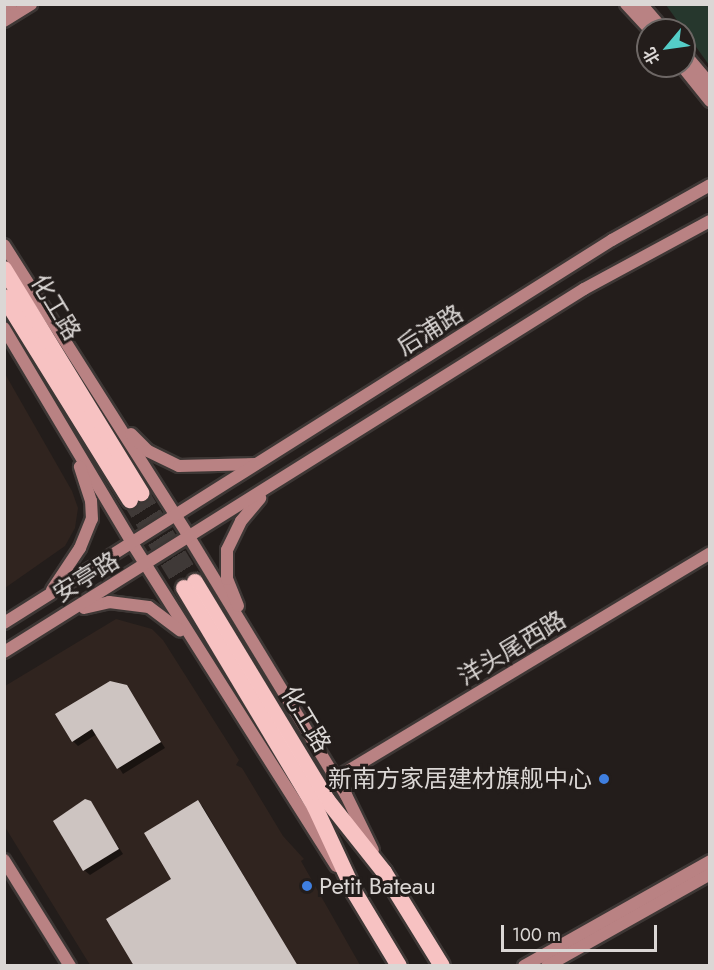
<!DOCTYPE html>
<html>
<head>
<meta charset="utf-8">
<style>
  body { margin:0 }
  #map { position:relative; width:714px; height:970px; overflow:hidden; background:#231d1b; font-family:Jost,"Noto Sans SC",sans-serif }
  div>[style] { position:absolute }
  .built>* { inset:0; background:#30241f }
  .green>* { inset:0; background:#26372d }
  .shadow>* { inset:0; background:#0007 }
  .building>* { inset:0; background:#cdc4c1 }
  .highway-tunnel>* { height:16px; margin-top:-8px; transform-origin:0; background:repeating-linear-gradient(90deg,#3f3937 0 16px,transparent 0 24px) }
  .roads { filter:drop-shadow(2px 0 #3d3735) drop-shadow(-2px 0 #3d3735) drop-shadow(0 2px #3d3735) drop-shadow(0 -2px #3d3735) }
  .secondary>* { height:12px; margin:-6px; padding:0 6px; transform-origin:6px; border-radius:6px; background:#b98283 }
  .highway>* { height:16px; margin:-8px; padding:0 8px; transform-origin:8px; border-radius:8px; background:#f7c2c2 }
  .dots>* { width:16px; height:16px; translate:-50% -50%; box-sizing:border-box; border:3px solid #231d1b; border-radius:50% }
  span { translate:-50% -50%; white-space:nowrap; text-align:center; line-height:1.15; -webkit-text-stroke:6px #231d1b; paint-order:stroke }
  .street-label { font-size:24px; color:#dbd7d5 }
  .poi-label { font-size:24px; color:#dbd7d5 }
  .right { translate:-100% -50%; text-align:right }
  .left { translate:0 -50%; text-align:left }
  .frame { position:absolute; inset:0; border:6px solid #dbd7d5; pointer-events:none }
  .north { position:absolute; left:636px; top:18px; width:60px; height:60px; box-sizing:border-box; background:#231d1b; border:2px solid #6d6765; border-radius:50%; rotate:241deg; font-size:16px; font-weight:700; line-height:24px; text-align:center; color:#dbd7d5 }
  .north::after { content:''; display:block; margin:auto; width:21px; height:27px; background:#54cdc7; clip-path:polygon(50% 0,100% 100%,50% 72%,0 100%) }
  .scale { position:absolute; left:501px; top:925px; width:156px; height:27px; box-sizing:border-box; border:3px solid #dbd7d5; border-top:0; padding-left:8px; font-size:18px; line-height:21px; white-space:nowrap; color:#dbd7d5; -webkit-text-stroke:4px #231d1b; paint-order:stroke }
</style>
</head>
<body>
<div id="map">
  <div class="built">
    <i style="clip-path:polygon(4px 372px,72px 491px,78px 508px,75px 528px,65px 546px,5px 588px)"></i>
    <i style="clip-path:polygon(116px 619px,152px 629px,163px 640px,239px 760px,236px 765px,242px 768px,283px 836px,304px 859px,301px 861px,360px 965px,90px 965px,5px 827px,5px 686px)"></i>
  </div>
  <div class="green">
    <i style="clip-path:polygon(666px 5px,709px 5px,709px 65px)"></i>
  </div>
  <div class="shadow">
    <i style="clip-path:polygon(126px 687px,165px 748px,123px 774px,97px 734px,78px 746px,73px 741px)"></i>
    <i style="clip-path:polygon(90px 802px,123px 854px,90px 875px,84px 870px)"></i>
    <i style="clip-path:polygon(198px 802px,203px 807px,297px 966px,174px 879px)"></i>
  </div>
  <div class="building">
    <i style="clip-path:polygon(110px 681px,127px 685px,161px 742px,117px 769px,92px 729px,72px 742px,55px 714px)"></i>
    <i style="clip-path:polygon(85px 799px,91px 801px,119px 849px,83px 871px,53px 821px)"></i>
    <i style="clip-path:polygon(198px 800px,298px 966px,134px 966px,106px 919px,171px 879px,144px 833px)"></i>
  </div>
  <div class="highway-tunnel">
    <i style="left:141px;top:493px;width:104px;rotate:58.8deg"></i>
    <i style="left:130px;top:500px;width:103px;rotate:58.5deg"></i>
  </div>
  <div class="roads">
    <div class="secondary">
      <i style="left:626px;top:4px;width:35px;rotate:47deg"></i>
      <i style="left:641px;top:4px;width:35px;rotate:49deg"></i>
      <i style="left:4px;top:9px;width:9px;rotate:-36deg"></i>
      <i style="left:4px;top:21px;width:32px;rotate:-32deg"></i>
      <i style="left:684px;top:53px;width:40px;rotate:50deg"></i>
      <i style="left:682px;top:66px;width:45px;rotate:51.3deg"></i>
      <i style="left:4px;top:245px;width:346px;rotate:57.6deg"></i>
      <i style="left:189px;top:537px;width:302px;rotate:58.7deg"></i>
      <i style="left:346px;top:795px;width:61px;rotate:63.9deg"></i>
      <i style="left:4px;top:328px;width:250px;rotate:59.2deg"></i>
      <i style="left:132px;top:543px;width:382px;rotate:57.7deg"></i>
      <i style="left:131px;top:434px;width:24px;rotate:45deg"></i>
      <i style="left:148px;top:451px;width:34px;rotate:26deg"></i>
      <i style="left:179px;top:466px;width:77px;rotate:-1.5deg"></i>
      <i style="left:52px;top:590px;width:50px;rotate:-56.3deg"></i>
      <i style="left:80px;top:548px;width:31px;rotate:-68deg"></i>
      <i style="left:92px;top:519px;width:18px;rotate:-93deg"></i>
      <i style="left:91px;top:501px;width:36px;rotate:-108deg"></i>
      <i style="left:238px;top:606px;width:29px;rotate:-112deg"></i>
      <i style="left:227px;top:579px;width:29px;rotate:-90deg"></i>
      <i style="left:227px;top:550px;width:32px;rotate:-64deg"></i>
      <i style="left:241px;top:521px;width:30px;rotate:-50deg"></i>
      <i style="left:84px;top:608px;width:26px;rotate:-13deg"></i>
      <i style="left:109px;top:602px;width:40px;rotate:7.1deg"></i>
      <i style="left:149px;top:607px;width:39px;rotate:37deg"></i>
      <i style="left:4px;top:623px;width:719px;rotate:-32.21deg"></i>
      <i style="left:612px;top:240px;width:112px;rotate:-29.3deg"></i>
      <i style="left:4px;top:652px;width:684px;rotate:-32.04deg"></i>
      <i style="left:584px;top:289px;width:143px;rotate:-28.4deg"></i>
      <i style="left:336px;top:778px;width:436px;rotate:-31deg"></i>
      <i style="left:4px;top:860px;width:125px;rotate:58.1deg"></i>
      <i style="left:524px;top:966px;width:214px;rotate:-29.4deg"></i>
      <i style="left:547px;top:966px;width:187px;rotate:-29.4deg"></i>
    </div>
    <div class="highway">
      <i style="left:4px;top:269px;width:263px;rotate:58.5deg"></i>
      <i style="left:4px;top:297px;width:239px;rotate:58.2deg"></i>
      <i style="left:195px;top:582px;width:255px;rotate:58.8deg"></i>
      <i style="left:327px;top:800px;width:92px;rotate:51.6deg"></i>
      <i style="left:384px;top:872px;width:110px;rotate:58.3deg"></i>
      <i style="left:184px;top:588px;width:255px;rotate:59.1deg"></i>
      <i style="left:315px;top:807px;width:95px;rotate:65.1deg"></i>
      <i style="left:355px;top:893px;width:85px;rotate:58.9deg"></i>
    </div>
  </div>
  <div class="dots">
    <i style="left:604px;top:779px;background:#3f7fe0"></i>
    <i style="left:307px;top:886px;background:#3f7fe0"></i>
  </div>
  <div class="street-label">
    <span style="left:56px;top:307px;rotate:59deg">化工路</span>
    <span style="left:430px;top:330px;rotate:-32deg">后浦路</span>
    <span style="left:86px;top:577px;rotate:-32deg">安亭路</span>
    <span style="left:512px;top:648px;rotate:-31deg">洋头尾西路</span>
    <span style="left:306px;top:719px;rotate:59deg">化工路</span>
  </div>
  <div class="poi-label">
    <span class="right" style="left:592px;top:779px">新南方家居建材旗舰中心</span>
    <span class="left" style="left:319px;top:886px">Petit Bateau</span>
  </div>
  <div class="frame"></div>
  <div class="north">北</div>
  <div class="scale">100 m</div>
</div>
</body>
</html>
